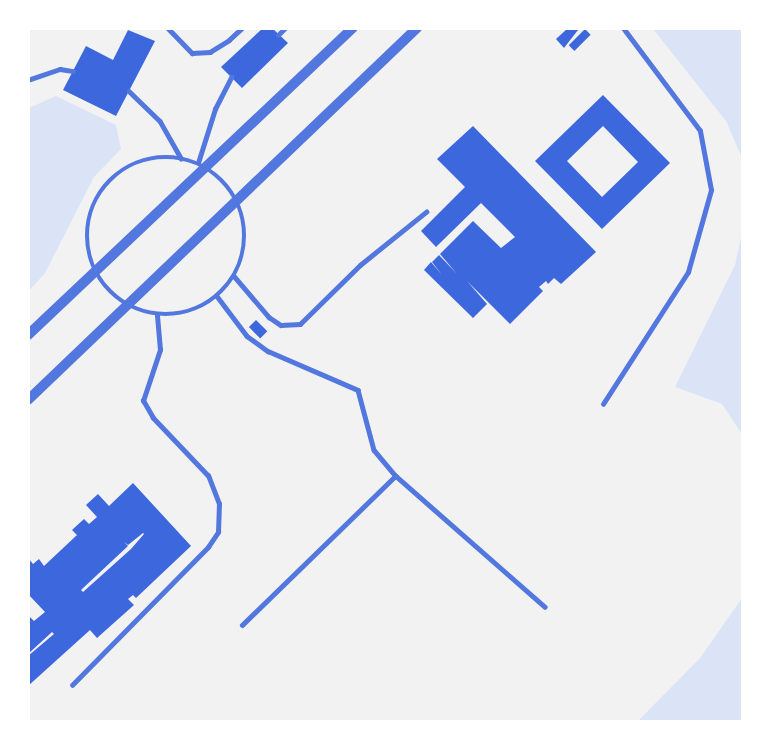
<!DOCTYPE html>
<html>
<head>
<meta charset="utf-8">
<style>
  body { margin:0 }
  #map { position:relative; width:771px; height:750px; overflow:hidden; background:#f2f2f2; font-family:Spectral,serif }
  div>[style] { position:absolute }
  .green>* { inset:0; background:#dbe4f7 }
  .building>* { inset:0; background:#3d67dc; transform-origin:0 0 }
  .service>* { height:4.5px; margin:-2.25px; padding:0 2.25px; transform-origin:2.25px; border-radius:2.25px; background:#5277de }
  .service>.ring { margin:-2.25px; padding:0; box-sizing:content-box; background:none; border:4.5px solid #5277de; border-radius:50% }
  .tertiary>* { height:10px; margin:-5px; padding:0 5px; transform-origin:5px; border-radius:5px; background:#5277de }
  span { translate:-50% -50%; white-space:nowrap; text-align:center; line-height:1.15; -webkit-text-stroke:4.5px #fff; paint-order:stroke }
  .frame { position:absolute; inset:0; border:30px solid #fff; pointer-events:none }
</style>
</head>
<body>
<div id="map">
  <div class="green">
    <i style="clip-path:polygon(653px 29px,742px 29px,742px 158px,726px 121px)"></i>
    <i style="clip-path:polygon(56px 96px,116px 125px,121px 149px,94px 177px,45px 273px,29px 291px,29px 108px)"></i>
    <i style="clip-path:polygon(742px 233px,742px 434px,722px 404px,675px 387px,735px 265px)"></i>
    <i style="clip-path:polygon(742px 598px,742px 721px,638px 721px,700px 658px)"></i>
  </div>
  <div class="building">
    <i style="clip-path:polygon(263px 28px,272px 28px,288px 43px,242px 88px,221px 67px)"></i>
    <i style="clip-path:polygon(568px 28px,578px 30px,564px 48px,556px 39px)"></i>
    <i style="left:585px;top:29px;width:8px;height:23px;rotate:45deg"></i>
    <i style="clip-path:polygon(128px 30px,155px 41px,116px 116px,63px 90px,86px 46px,113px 60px)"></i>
    <i style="clip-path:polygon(evenodd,603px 95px,670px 163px,602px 229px,535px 161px,603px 95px,603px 126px,638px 162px,602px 197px,567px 161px,603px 126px)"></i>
    <i style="clip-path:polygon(473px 126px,596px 252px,561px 284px,554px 278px,548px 284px,546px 281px,539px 287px,543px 291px,510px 324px,467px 281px,487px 304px,473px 318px,424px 270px,431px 262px,442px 275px,432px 262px,439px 255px,457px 274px,440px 254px,473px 221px,501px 248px,515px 237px,481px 203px,436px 247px,421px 231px,465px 187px,437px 159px)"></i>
    <i style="left:256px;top:320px;width:16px;height:10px;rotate:45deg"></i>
    <i style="clip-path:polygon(evenodd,133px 483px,191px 546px,136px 598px,133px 595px,128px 599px,134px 605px,97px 638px,90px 630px,28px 686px,28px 656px,54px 634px,52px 632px,28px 654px,28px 615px,34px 621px,45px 612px,28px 594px,28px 558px,33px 564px,39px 559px,44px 566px,77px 535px,72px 530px,84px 519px,89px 524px,97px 517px,86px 505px,98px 494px,109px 506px,133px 483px,143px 533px,144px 534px,131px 549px,83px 592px,81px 590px,128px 546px,124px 542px,128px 545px,143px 533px)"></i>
  </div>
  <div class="service">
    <i style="left:168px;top:28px;width:35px;rotate:46deg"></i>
    <i style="left:192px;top:53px;width:18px;rotate:-3deg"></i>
    <i style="left:210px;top:52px;width:22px;rotate:-32deg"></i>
    <i style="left:229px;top:40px;width:18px;rotate:-43deg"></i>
    <i style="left:278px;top:35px;width:10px;rotate:-45deg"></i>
    <i style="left:28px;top:80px;width:34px;rotate:-19deg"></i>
    <i style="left:60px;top:69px;width:13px;rotate:9deg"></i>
    <i style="left:129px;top:91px;width:43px;rotate:44.1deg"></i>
    <i style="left:160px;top:121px;width:43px;rotate:60.4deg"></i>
    <i class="ring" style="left:87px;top:157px;width:153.5px;height:153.5px"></i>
    <i style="left:198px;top:163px;width:57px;rotate:-72.5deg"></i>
    <i style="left:215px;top:109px;width:36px;rotate:-63deg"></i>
    <i style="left:234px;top:276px;width:54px;rotate:49.5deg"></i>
    <i style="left:269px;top:317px;width:14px;rotate:34deg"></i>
    <i style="left:281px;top:325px;width:19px;rotate:-3deg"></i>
    <i style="left:300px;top:324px;width:84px;rotate:-44.5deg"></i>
    <i style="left:360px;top:265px;width:85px;rotate:-38.8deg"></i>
    <i style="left:217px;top:296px;width:50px;rotate:53.1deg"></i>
    <i style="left:247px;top:336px;width:26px;rotate:36deg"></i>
    <i style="left:268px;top:351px;width:98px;rotate:23.4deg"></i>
    <i style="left:358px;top:390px;width:62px;rotate:75.1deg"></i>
    <i style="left:374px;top:450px;width:34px;rotate:50deg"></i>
    <i style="left:396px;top:476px;width:214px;rotate:135.8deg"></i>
    <i style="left:603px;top:404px;width:157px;rotate:-57.2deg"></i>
    <i style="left:688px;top:272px;width:85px;rotate:-74.3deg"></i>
    <i style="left:711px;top:190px;width:60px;rotate:-100.6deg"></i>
    <i style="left:700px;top:131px;width:129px;rotate:-126.8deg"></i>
    <i style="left:396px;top:476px;width:198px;rotate:41.3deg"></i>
    <i style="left:72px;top:685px;width:194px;rotate:-45.4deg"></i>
    <i style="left:208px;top:547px;width:18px;rotate:-56deg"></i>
    <i style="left:218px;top:532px;width:28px;rotate:-88deg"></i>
    <i style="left:219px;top:504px;width:30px;rotate:-111deg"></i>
    <i style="left:208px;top:476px;width:80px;rotate:-133.5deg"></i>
    <i style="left:153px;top:418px;width:20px;rotate:-120deg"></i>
    <i style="left:143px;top:401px;width:54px;rotate:-71.6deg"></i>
    <i style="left:160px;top:350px;width:35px;rotate:-95deg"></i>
  </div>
  <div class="tertiary">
    <i style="left:28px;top:335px;width:447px;rotate:-43.4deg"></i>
    <i style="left:28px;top:400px;width:538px;rotate:-43.72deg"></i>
  </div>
  <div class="frame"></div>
</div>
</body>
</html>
